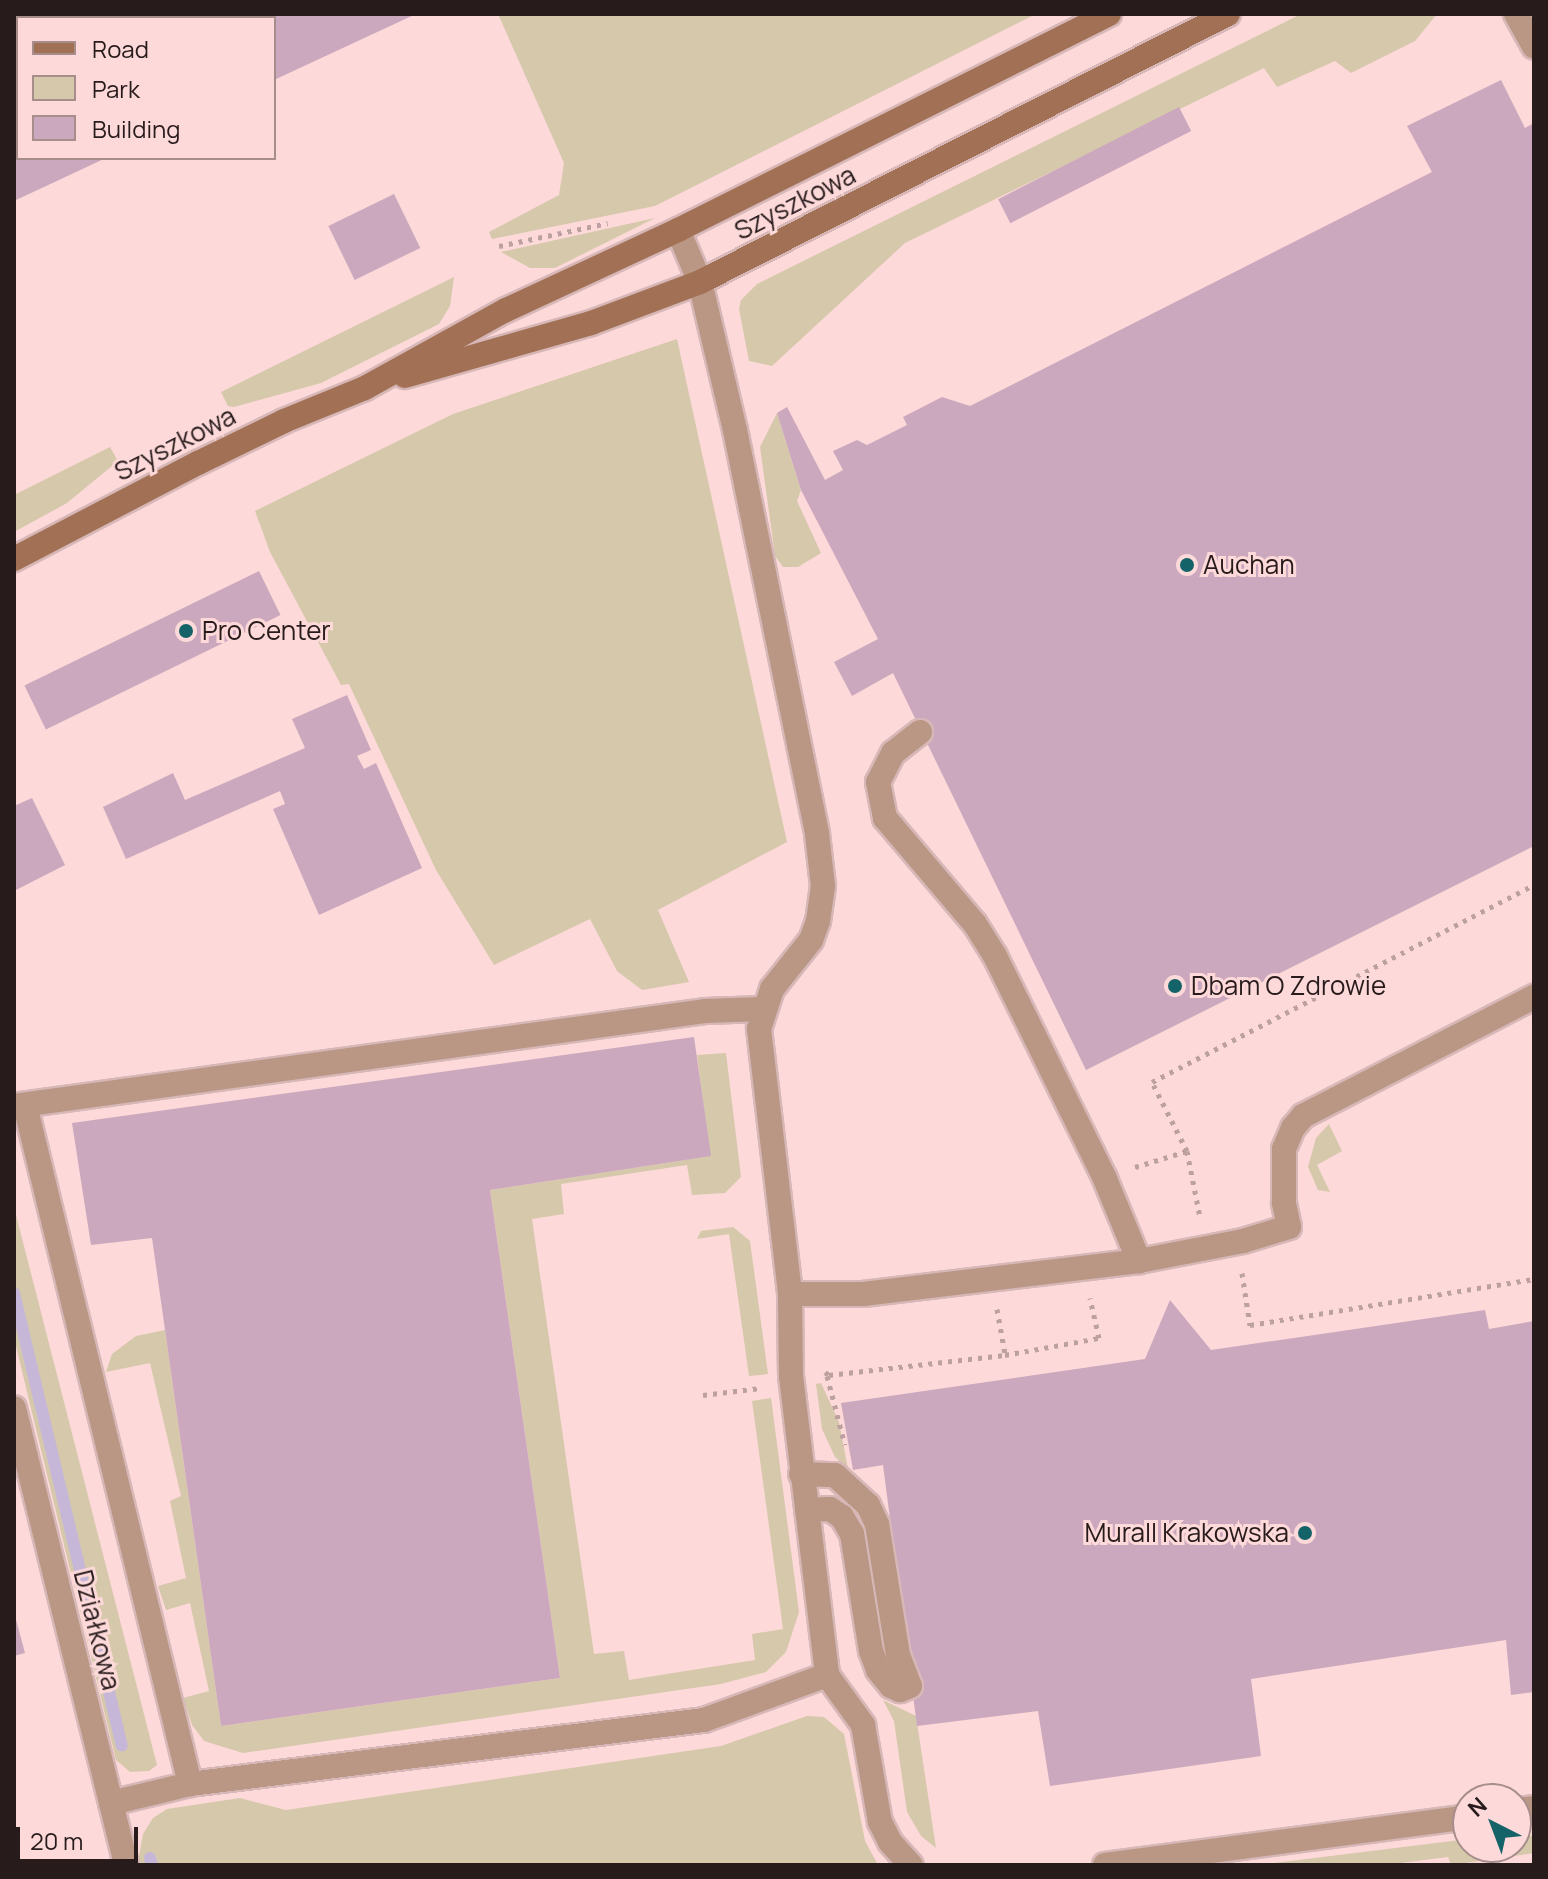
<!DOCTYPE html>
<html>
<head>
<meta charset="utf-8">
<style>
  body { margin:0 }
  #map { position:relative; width:1548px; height:1879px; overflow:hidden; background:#fdd9d9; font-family:Manrope,sans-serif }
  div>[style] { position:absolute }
  .green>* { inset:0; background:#d6c8ab }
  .stream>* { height:12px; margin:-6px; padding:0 6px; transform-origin:6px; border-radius:6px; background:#c6b7d8 }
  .building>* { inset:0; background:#cba8bd; transform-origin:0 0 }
  .path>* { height:5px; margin-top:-2.5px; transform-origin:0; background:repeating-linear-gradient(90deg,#bda0a0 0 4px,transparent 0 10px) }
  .roads { filter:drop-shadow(2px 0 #d7b7b7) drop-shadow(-2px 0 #d7b7b7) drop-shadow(0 2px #d7b7b7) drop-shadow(0 -2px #d7b7b7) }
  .lane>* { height:24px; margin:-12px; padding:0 12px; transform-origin:12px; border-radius:12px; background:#b99784 }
  .street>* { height:24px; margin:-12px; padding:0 12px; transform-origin:12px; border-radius:12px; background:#b99784 }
  .secondary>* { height:24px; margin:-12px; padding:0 12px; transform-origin:12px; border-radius:12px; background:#a27155 }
  .dots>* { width:22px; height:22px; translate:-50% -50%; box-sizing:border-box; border:4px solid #fdd9d9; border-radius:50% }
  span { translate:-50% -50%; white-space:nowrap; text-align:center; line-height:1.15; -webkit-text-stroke:6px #fdd9d9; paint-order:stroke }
  .street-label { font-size:26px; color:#281b1c }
  .poi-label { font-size:26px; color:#281b1c }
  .left { translate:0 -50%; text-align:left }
  .right { translate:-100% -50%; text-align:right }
  .frame { position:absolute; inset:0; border:16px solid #281b1c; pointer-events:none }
  .legend { position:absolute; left:16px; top:16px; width:260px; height:144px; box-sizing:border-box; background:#fdd9d9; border:2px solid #a88d8d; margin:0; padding:10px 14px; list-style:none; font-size:24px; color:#281b1c }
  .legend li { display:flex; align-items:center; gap:16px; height:40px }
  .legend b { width:40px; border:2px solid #a88d8d }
  .north { position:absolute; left:1452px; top:1783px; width:80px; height:80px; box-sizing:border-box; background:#fdd9d9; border:2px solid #a88d8d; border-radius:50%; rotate:318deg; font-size:22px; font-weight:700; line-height:32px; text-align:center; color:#281b1c }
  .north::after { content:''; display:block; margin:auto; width:28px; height:36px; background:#146369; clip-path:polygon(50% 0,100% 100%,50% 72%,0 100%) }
  .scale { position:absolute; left:16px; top:1827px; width:122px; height:36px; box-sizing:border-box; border:4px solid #281b1c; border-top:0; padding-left:10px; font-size:24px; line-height:28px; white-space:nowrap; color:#281b1c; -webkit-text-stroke:6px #fdd9d9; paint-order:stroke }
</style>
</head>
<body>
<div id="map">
  <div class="green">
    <i style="clip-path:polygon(498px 14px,1036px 14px,655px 206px,492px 239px,489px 232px,559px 195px,564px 163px)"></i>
    <i style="clip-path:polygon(1301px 14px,1437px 14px,1415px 41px,1351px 73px,1335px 61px,1277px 87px,1264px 68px,905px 243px,772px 366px,749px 361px,739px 309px,741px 300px,757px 284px)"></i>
    <i style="clip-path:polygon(655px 218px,555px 268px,530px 268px,501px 252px)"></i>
    <i style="clip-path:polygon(454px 277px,450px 306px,439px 324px,321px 383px,234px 407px,228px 406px,221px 392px)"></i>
    <i style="clip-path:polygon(677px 339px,787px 842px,658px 910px,689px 982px,642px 990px,617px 971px,590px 919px,494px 965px,436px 870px,349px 684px,341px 685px,270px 552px,255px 511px,453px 414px)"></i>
    <i style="clip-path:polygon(777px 413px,801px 490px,797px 501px,821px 553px,798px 567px,783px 567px,775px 556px,760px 447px)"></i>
    <i style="clip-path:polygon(110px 447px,118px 461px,67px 503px,14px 532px,14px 495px)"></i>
    <i style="clip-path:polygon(726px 1053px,741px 1177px,725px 1193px,692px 1195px,687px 1165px,561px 1184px,564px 1214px,532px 1219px,594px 1654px,624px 1651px,629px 1680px,755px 1660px,752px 1634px,783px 1629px,752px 1401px,771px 1398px,799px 1612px,786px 1652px,766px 1672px,721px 1684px,243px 1753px,204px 1741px,192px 1725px,183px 1698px,209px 1691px,190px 1603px,166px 1610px,158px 1586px,186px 1578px,170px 1501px,181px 1496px,150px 1363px,106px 1372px,112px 1354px,136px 1336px,165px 1330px,221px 1726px,560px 1678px,490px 1190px,710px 1156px,697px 1055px)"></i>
    <i style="clip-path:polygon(1329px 1124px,1342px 1151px,1317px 1165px,1330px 1192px,1318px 1190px,1308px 1167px,1316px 1138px)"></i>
    <i style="clip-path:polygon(14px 1207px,157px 1765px,149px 1771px,130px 1772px,116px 1760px,14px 1338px)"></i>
    <i style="clip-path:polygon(733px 1227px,750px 1241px,768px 1374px,749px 1376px,729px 1234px,697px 1239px,701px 1231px)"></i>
    <i style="clip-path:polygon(821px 1383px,839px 1422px,848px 1469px,835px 1457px,822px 1429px,816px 1384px)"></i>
    <i style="clip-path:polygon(883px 1700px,916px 1716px,936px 1848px,921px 1836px,907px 1812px,894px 1721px)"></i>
    <i style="clip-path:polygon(807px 1716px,824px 1717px,844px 1734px,865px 1841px,878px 1865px,139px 1865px,138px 1862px,143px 1834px,153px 1818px,167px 1809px,240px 1798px,286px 1810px,721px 1746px)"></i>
    <i style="clip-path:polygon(1516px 1836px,1534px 1836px,1534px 1853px,1451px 1865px,1448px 1857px,1384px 1865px,1258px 1865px,1468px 1839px,1468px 1847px,1516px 1847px)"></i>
  </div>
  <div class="stream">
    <i style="left:14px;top:1293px;width:465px;rotate:76.6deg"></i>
    <i style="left:150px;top:1858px;width:7px;rotate:74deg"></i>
  </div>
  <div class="building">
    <i style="clip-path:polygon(14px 14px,416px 14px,274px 80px,274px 18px,18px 18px,18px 158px,106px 158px,14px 201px)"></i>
    <i style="clip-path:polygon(1501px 80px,1525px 128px,1534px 123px,1534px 846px,1086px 1070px,893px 673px,852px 696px,834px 662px,878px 639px,801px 490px,777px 413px,787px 407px,825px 480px,843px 470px,833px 451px,857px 440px,867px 445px,907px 425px,903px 417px,942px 397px,970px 406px,1432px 172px,1407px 126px)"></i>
    <i style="left:1179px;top:107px;width:27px;height:203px;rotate:63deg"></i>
    <i style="left:394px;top:194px;width:60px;height:73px;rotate:64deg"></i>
    <i style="left:259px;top:571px;width:49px;height:261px;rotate:64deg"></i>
    <i style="clip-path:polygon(347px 695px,371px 750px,357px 756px,364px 769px,376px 763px,422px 868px,319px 915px,273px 809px,285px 804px,280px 791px,126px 859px,103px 807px,173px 773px,185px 800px,305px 748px,292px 719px)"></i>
    <i style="clip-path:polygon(32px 798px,65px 865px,14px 891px,14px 806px)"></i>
    <i style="clip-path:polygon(694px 1037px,711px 1156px,490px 1190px,560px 1678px,221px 1726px,152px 1238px,91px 1245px,72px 1123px)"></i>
    <i style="clip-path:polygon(1170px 1300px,1211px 1350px,1485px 1310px,1489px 1329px,1534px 1321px,1534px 1692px,1511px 1695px,1506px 1640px,1251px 1679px,1261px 1756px,1050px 1786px,1038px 1711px,917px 1726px,883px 1465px,853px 1470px,841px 1403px,1145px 1359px)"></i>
    <i style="clip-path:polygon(14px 1612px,25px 1653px,14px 1656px)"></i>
  </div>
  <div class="path">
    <i style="left:499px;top:246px;width:111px;rotate:-11.9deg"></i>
    <i style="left:1187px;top:1151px;width:67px;rotate:78.9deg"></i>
    <i style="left:1135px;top:1167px;width:54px;rotate:-17.1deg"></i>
    <i style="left:1187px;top:1151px;width:77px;rotate:-116.9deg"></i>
    <i style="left:1152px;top:1082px;width:430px;rotate:-27.3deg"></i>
    <i style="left:1242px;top:1273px;width:53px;rotate:81.3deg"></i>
    <i style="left:1250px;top:1325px;width:288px;rotate:-9.2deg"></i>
    <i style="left:997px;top:1309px;width:46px;rotate:79.9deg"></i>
    <i style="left:825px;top:1372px;width:5px;rotate:37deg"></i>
    <i style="left:829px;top:1375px;width:177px;rotate:-6.5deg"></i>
    <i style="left:1005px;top:1355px;width:96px;rotate:-10.3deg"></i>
    <i style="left:1099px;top:1338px;width:41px;rotate:-102.7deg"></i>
    <i style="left:827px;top:1376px;width:71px;rotate:75.4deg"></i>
    <i style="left:703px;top:1395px;width:58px;rotate:-6.9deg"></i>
  </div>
  <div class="roads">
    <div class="lane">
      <i style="left:1516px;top:14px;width:37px;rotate:61deg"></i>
      <i style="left:678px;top:230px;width:56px;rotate:67.1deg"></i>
      <i style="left:700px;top:282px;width:152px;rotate:76.7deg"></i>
      <i style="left:735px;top:430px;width:412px;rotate:78.5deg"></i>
      <i style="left:817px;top:834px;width:52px;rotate:83.4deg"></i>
      <i style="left:823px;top:886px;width:35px;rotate:98deg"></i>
      <i style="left:818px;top:921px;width:20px;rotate:110deg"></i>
      <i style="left:811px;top:940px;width:63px;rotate:128.5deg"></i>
      <i style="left:772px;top:989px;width:42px;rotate:108deg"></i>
      <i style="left:759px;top:1029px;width:267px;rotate:83.3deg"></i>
      <i style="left:790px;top:1294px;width:73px"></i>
      <i style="left:863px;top:1294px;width:278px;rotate:-6.8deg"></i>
      <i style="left:1139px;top:1261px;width:106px;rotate:-10.9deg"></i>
      <i style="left:1243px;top:1241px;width:48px;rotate:-16.9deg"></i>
      <i style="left:1289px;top:1227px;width:25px;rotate:-102deg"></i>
      <i style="left:1284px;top:1203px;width:54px;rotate:-90deg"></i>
      <i style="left:1284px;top:1149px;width:23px;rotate:-67deg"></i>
      <i style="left:1293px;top:1128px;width:16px;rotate:-50deg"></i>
      <i style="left:1303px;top:1116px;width:260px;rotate:-27.3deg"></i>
      <i style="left:920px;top:732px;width:34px;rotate:142deg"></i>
      <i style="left:893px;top:753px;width:33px;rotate:117deg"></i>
      <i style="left:878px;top:782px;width:37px;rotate:79deg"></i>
      <i style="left:885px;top:818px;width:139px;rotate:49.7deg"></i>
      <i style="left:975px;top:924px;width:38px;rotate:58deg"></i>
      <i style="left:995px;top:956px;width:249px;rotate:63.7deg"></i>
      <i style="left:1105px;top:1179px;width:89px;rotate:67.5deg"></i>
      <i style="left:25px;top:1105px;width:699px;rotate:76.34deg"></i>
      <i style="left:14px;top:1106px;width:697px;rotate:-7.83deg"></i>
      <i style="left:705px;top:1011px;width:58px;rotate:-2deg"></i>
      <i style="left:790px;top:1294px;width:82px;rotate:89.3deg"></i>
      <i style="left:791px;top:1376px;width:301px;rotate:83.1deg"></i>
      <i style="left:801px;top:1474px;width:34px;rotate:2deg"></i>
      <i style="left:835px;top:1475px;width:45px;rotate:42.3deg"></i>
      <i style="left:868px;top:1505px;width:21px;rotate:65deg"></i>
      <i style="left:877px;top:1524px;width:133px;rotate:80.9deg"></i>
      <i style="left:898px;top:1655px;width:33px;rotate:69deg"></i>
      <i style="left:910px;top:1686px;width:11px;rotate:158deg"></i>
      <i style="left:900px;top:1690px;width:10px;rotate:-156deg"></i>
      <i style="left:891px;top:1686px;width:21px;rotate:-129deg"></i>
      <i style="left:878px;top:1670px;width:20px;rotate:-110deg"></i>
      <i style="left:871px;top:1651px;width:119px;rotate:-99.2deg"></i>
      <i style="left:852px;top:1534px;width:20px;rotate:-120deg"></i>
      <i style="left:842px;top:1517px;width:14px;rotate:-146deg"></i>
      <i style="left:830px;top:1509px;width:23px;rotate:178deg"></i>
      <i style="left:111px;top:1803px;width:81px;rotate:-13.5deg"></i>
      <i style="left:190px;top:1784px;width:518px;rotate:-7.1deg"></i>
      <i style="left:704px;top:1720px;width:131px;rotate:-20.1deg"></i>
      <i style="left:827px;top:1675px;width:62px;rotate:54.2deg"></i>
      <i style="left:863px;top:1725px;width:98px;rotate:80.1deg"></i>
      <i style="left:880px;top:1822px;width:22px;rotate:63deg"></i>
      <i style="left:890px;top:1842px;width:31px;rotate:48deg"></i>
      <i style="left:1516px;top:1810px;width:18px;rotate:-6deg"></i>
      <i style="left:1105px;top:1865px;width:366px;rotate:-7.5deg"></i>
    </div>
    <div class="street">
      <i style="left:14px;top:1408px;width:471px;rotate:76.2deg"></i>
    </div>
    <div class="secondary">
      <i style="left:405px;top:376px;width:193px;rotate:-15.9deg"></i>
      <i style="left:591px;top:323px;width:116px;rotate:-20.6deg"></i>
      <i style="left:700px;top:282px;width:592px;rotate:-26.91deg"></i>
      <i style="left:14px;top:559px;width:208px;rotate:-27.6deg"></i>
      <i style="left:198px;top:463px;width:96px;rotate:-26deg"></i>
      <i style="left:284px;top:421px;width:87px;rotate:-22.2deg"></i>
      <i style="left:365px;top:388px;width:161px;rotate:-29deg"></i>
      <i style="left:506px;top:310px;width:190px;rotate:-24.9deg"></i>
      <i style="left:678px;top:230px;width:482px;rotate:-26.6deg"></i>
    </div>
  </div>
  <div class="dots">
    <i style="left:1187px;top:565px;background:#146369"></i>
    <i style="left:186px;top:631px;background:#146369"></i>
    <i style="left:1175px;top:986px;background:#146369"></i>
    <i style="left:1305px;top:1533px;background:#146369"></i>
  </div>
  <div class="street-label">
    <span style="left:795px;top:203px;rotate:-27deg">Szyszkowa</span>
    <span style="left:175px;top:444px;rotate:-27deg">Szyszkowa</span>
    <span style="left:97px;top:1630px;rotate:76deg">Działkowa</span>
  </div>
  <div class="poi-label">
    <span class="left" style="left:1203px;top:565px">Auchan</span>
    <span class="left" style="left:202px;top:631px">Pro Center</span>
    <span class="left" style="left:1191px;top:986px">Dbam O Zdrowie</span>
    <span class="right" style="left:1289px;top:1533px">Murall Krakowska</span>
  </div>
  <div class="frame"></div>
  <ul class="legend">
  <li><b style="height:10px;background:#a27155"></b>Road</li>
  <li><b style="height:22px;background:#d6c8ab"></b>Park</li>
  <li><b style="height:22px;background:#cba8bd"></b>Building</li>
  </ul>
  <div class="north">N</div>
  <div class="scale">20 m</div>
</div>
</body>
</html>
